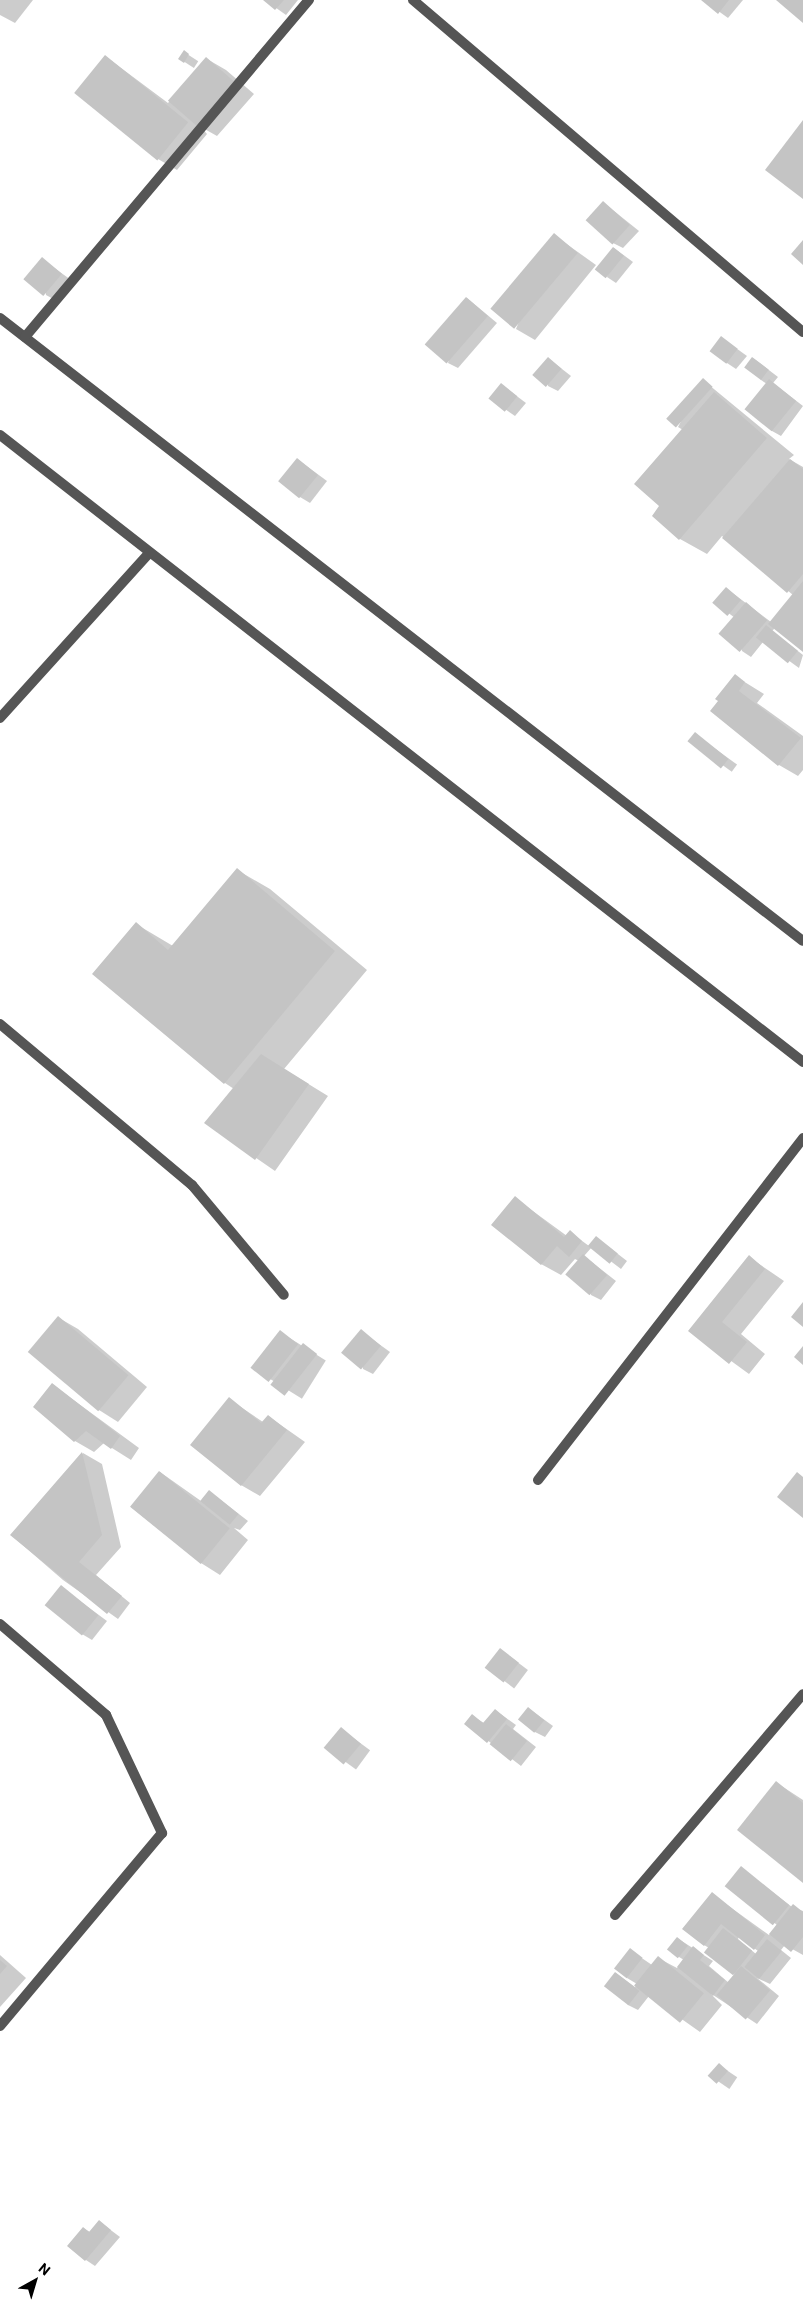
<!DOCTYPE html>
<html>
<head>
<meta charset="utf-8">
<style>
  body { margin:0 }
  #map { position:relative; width:803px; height:2316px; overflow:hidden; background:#fff; font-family:Roboto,sans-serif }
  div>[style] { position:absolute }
  .shadow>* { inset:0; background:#0003; transform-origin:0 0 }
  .building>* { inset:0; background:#c4c4c4; transform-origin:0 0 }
  .street>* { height:10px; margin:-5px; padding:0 5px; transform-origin:5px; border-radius:5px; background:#555 }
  span { translate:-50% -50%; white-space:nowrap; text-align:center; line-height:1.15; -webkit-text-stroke:5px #fff; paint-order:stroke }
  .north { position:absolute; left:10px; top:2256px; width:50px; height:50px; -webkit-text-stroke:4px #fff; paint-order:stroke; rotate:39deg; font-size:14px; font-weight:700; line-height:20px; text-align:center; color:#000 }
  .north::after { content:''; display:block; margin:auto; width:18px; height:22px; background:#000; clip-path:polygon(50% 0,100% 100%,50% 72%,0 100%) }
</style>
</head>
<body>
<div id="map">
  <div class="shadow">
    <i style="clip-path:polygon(0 0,33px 0,15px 23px,0 15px)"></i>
    <i style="clip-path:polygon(265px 0,298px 0,286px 15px)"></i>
    <i style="clip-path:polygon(703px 0,743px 0,728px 18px)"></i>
    <i style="left:184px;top:52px;width:17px;height:8px;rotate:33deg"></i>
    <i style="clip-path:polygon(105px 56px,168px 103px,207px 59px,226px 70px,254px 94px,217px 136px,201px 127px,207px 134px,177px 170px,158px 159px,76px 93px)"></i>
    <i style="clip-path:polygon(604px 203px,639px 231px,623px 248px,613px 243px)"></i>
    <i style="clip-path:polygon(554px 235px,596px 265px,535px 340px,516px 329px)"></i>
    <i style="clip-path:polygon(614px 248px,633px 262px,616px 283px,607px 277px)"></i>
    <i style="clip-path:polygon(42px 259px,71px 280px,55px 300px,46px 295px)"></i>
    <i style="clip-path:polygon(467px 298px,497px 323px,458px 368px,448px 363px)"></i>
    <i style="clip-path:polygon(722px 338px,747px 356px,736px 369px,727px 363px)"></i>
    <i style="clip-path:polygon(548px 358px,571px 376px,558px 391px,548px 386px)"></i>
    <i style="clip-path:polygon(753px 358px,778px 377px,773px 383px,803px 406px,781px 436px,772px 431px,767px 384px,761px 380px)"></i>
    <i style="clip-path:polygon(703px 380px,794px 455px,789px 459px,803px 467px,803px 650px,775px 628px,772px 631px,803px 655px,799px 668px,763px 642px,751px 657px,742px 651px,735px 618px,714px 602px,726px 588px,771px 622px,793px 595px,722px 536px,707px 554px,680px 539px,661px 506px,683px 430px,678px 427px)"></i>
    <i style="clip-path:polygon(502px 385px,526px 403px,515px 416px,490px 399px)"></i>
    <i style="clip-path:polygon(297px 459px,327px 481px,310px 503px,300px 497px)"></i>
    <i style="clip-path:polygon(735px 676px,764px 694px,757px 703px,803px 736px,803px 770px,798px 776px,779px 765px,712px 711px)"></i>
    <i style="left:695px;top:734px;width:52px;height:9px;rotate:36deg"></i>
    <i style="clip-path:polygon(237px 870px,270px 889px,367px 970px,284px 1069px,328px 1096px,275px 1171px,206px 1123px,234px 1089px,225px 1083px,136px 924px,173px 946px)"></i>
    <i style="clip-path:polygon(515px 1198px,567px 1236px,570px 1232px,589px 1246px,596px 1237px,627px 1261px,621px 1269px,592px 1247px,584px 1256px,616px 1281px,601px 1300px,591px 1295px,579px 1261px,575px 1259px,561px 1275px,541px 1264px)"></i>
    <i style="clip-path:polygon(749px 1257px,784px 1281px,741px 1334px,765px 1354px,749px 1374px,690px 1331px)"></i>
    <i style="clip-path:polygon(59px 1318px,78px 1329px,147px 1387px,118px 1422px,99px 1410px,29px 1352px)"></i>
    <i style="clip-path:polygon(361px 1331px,390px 1352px,373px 1374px,363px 1369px)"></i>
    <i style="left:280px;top:1332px;width:54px;height:45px;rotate:32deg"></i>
    <i style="clip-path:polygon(53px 1385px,139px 1448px,131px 1460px,104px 1443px,94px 1452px,75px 1441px)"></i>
    <i style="clip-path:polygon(229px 1399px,263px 1422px,268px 1416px,305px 1442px,260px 1496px,241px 1485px)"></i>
    <i style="clip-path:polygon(83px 1453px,102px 1464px,121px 1547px,96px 1575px,130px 1603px,118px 1619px,63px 1580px,11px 1535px)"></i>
    <i style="clip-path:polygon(160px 1472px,201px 1501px,209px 1491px,248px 1521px,240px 1530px,234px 1528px,248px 1540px,220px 1575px,201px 1563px,131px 1507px)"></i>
    <i style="clip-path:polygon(61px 1587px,107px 1621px,92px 1640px,82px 1634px)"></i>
    <i style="left:500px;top:1649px;width:35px;height:23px;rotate:37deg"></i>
    <i style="clip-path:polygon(528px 1708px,553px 1726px,545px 1737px,535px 1732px)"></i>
    <i style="clip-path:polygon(495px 1710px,516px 1725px,513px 1729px,536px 1747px,521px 1766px,466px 1724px,472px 1716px,484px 1723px)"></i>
    <i style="left:341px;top:1729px;width:36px;height:24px;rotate:36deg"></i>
    <i style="clip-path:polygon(777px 1783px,803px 1800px,803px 1881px)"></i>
    <i style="clip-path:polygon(evenodd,741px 1868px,792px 1907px,803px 1911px,803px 1955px,785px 1945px,781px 1950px,791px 1958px,770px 1984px,757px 1978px,779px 1996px,757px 2024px,710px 1993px,722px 2005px,700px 2032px,649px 1996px,638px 2010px,628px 2005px,616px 1973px,635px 1987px,637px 1984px,627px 1978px,630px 1950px,652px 1965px,658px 1958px,677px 1968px,684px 1960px,679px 1957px,677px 1938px,713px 1961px,709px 1966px,729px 1983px,736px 1975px,706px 1952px,709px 1948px,704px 1945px,712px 1894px,769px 1935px,777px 1925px,727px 1885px,741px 1868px,739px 1937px,758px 1951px,756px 1954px,738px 1939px,739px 1937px)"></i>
    <i style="clip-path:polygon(0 1955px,26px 1978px,0 2007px)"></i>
    <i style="left:719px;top:2065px;width:22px;height:14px;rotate:34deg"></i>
    <i style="clip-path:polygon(100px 2222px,120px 2237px,95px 2266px,86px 2260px,83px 2228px,90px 2232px)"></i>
  </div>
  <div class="building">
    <i style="clip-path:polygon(263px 0,284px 0,275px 10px)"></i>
    <i style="clip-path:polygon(701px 0,729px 0,718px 14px)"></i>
    <i style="clip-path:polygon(776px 0,803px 0,803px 23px)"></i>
    <i style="clip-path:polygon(184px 50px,189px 54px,184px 63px,178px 59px)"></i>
    <i style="left:105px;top:55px;width:107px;height:49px;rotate:39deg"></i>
    <i style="left:206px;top:57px;width:38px;height:58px;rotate:41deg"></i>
    <i style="clip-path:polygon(803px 120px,803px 199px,765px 170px)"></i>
    <i style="left:603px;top:201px;width:36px;height:26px;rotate:42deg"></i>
    <i style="left:554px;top:233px;width:31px;height:99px;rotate:40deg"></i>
    <i style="clip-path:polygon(803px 240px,803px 265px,791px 254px)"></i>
    <i style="left:613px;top:247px;width:14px;height:29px;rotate:39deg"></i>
    <i style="left:42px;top:257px;width:26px;height:29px;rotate:40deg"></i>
    <i style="left:466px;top:297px;width:29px;height:63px;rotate:41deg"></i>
    <i style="left:721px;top:336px;width:21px;height:19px;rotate:37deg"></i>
    <i style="left:548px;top:357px;width:18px;height:24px;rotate:41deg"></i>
    <i style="left:752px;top:357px;width:21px;height:13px;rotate:37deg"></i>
    <i style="left:703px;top:378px;width:13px;height:55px;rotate:42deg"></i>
    <i style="left:769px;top:379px;width:35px;height:39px;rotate:39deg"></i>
    <i style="left:501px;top:383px;width:21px;height:20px;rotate:39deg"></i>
    <i style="clip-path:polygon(714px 392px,767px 438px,679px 540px,652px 516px,659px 506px,634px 484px)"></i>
    <i style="left:297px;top:458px;width:27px;height:30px;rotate:39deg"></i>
    <i style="clip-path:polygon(790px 459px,803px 469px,803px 574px,787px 593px,722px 538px)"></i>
    <i style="clip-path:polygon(803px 581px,803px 652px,768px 624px)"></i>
    <i style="left:726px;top:587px;width:20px;height:21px;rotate:41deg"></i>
    <i style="left:746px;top:602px;width:28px;height:42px;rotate:41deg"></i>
    <i style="left:766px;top:625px;width:41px;height:16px;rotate:39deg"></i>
    <i style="clip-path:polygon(735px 674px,745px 682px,739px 691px,801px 738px,778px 766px,710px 711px,718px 701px,715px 699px)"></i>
    <i style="left:695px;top:732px;width:43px;height:12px;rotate:39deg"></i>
    <i style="clip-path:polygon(237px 868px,335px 951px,224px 1084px,92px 974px,136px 922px,168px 950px)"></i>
    <i style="clip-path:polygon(261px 1054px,309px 1084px,255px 1160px,204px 1123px)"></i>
    <i style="clip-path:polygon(515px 1196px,564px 1237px,570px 1230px,582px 1241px,569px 1257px,557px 1246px,541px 1265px,491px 1225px)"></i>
    <i style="left:596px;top:1236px;width:28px;height:13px;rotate:39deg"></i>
    <i style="left:583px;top:1254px;width:32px;height:27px;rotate:41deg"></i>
    <i style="clip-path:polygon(749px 1255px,765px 1269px,722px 1322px,747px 1342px,729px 1364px,688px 1331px)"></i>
    <i style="clip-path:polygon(803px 1302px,803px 1327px,791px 1317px)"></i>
    <i style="left:58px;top:1316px;width:92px;height:47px;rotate:40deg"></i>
    <i style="left:361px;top:1329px;width:26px;height:31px;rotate:40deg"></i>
    <i style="left:280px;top:1330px;width:23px;height:48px;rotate:38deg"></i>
    <i style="left:303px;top:1343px;width:18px;height:53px;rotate:38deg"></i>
    <i style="clip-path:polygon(803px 1346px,803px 1365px,794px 1357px)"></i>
    <i style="clip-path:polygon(52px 1383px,120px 1436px,111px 1449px,86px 1431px,74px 1442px,33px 1407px)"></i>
    <i style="clip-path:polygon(229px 1397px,261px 1423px,268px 1415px,287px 1430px,241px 1486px,190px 1445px)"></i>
    <i style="clip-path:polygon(82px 1452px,102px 1535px,79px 1562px,122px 1596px,107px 1614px,10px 1535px)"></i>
    <i style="left:159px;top:1471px;width:91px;height:46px;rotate:39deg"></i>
    <i style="clip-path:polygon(797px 1472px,803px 1477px,803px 1518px,777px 1497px)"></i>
    <i style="left:209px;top:1490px;width:38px;height:14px;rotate:39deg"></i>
    <i style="left:61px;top:1585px;width:48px;height:26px;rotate:39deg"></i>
    <i style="left:500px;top:1648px;width:24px;height:25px;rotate:38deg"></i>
    <i style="left:528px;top:1707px;width:21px;height:16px;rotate:39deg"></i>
    <i style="clip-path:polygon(495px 1709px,507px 1719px,487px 1743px,464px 1724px,472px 1714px,483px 1723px)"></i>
    <i style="left:506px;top:1724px;width:27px;height:26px;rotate:39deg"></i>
    <i style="left:341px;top:1727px;width:26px;height:27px;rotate:40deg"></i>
    <i style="clip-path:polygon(776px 1781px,803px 1803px,803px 1883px,737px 1830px)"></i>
    <i style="left:741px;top:1866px;width:62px;height:26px;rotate:39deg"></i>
    <i style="clip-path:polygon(712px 1892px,765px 1935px,754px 1950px,721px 1924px,704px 1946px,682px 1929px)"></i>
    <i style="clip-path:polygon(793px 1904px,803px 1912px,803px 1937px,791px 1952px,769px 1934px)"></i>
    <i style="left:723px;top:1928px;width:37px;height:31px;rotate:38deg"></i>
    <i style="left:677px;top:1937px;width:14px;height:16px;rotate:39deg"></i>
    <i style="left:767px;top:1939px;width:19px;height:36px;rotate:39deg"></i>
    <i style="clip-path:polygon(693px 1946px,704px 1955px,700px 1960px,725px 1980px,713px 1996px,677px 1967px)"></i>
    <i style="left:630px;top:1948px;width:16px;height:26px;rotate:38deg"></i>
    <i style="left:658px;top:1956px;width:59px;height:38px;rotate:39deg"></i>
    <i style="clip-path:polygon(0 1960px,7px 1966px,0 1974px)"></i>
    <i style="left:741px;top:1966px;width:38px;height:38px;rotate:40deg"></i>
    <i style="left:615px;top:1972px;width:31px;height:18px;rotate:38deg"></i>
    <i style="left:719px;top:2063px;width:12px;height:17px;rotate:42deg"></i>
    <i style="clip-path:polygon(99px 2220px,111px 2230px,85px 2261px,67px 2246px,83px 2227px,89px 2232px)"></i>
  </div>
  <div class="street">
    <i style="left:413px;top:0;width:512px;rotate:40.41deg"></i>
    <i style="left:0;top:318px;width:1016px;rotate:37.81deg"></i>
    <i style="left:25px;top:337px;width:441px;rotate:-49.9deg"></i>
    <i style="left:0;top:435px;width:1019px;rotate:37.98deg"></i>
    <i style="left:0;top:718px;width:222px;rotate:-47.9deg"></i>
    <i style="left:0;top:1024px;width:251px;rotate:40deg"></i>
    <i style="left:192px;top:1185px;width:143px;rotate:50.1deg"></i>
    <i style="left:538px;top:1480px;width:433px;rotate:-52.2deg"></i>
    <i style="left:0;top:1624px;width:140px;rotate:40.6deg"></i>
    <i style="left:106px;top:1715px;width:131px;rotate:64.6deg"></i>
    <i style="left:162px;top:1833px;width:252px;rotate:130deg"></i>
    <i style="left:615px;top:1915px;width:290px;rotate:-49.6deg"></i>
  </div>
  <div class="north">N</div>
</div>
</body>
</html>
